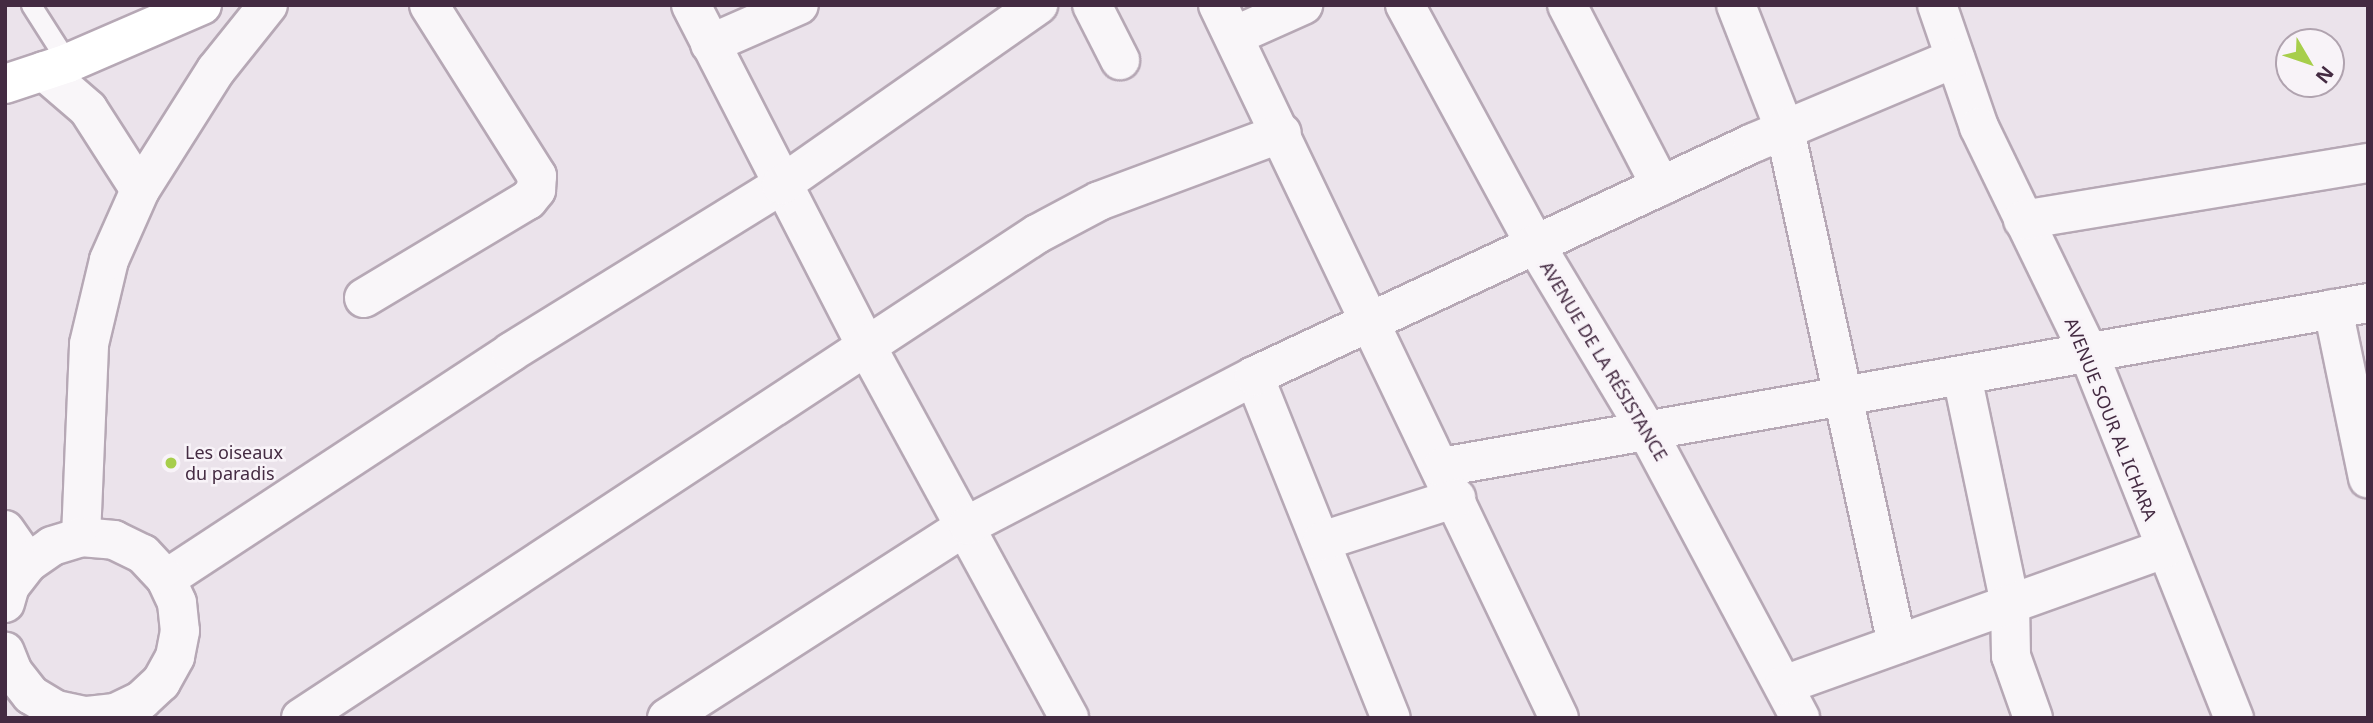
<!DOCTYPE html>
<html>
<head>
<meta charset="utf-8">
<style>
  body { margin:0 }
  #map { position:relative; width:2373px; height:723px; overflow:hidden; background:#ebe3eb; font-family:"Noto Sans",sans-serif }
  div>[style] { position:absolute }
  .roads { filter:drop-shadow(2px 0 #b6a8b5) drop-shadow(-2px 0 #b6a8b5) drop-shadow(0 2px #b6a8b5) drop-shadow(0 -2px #b6a8b5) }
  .service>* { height:19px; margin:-9.5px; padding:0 9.5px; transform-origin:9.5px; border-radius:9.5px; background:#f9f6f9 }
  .minor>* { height:38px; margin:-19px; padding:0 19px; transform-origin:19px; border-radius:19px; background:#f9f6f9 }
  .tertiary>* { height:38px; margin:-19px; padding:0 19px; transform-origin:19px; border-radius:19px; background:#f9f6f9 }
  .secondary>* { height:38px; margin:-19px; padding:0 19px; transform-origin:19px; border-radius:19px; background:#fff }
  .dots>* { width:19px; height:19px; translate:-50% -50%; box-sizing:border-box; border:4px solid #f8f3f8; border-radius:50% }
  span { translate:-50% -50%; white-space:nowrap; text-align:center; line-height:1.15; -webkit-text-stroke:5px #f8f3f8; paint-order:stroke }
  .street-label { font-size:18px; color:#442b42 }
  .poi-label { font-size:18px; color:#442b42 }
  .left { translate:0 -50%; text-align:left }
  .frame { position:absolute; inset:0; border:7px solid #442b42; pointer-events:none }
  .north { position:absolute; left:2275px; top:28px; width:70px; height:70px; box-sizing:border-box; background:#f8f3f8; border:2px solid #b0a3af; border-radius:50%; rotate:129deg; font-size:19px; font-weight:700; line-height:28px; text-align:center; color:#442b42 }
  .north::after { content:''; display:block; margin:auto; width:24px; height:32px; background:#a7ce4b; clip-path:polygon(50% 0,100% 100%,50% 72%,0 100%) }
</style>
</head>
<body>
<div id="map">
  <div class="roads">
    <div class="service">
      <i style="left:31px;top:5px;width:69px;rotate:57.5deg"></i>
    </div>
    <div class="minor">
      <i style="left:691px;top:5px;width:387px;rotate:62.8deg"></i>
      <i style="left:868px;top:349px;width:420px;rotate:61.4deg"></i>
      <i style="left:1092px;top:5px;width:62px;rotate:63deg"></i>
      <i style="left:1218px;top:5px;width:790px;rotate:64.44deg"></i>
      <i style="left:1405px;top:5px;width:272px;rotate:61.5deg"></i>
      <i style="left:1535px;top:244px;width:218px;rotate:59.1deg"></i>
      <i style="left:1647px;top:431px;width:325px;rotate:61.9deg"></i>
      <i style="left:1567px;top:5px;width:204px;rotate:62.6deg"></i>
      <i style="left:1736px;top:5px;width:134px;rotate:68.6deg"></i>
      <i style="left:1785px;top:130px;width:526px;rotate:77.71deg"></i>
      <i style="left:1937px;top:5px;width:129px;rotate:71deg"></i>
      <i style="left:1979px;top:127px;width:252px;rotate:64.1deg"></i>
      <i style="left:2089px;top:354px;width:392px;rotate:68.3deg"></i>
      <i style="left:1234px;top:36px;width:76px;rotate:-24.2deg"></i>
      <i style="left:710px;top:44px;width:97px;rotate:-23.7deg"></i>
      <i style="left:44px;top:71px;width:58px;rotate:40.8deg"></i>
      <i style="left:88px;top:109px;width:96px;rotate:57.3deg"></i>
      <i style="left:2023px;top:220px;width:350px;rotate:-9.4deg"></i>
      <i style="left:364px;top:298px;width:191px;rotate:-30.9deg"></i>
      <i style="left:528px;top:200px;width:13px;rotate:-51deg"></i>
      <i style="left:536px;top:190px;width:14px;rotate:-86deg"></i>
      <i style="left:537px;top:176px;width:202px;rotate:-122.3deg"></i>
      <i style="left:2333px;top:309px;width:173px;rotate:78.3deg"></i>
      <i style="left:1254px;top:376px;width:368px;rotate:68.2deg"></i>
      <i style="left:1962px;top:376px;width:232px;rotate:78.1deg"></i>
      <i style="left:2010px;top:603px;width:53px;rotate:88.9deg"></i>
      <i style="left:2011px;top:656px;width:66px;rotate:70.5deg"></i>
      <i style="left:1442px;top:467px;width:940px;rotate:-10.04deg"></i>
      <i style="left:1322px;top:541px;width:141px;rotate:-17.8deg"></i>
      <i style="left:166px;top:579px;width:413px;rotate:-33.3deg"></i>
      <i style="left:511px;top:352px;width:317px;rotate:-31.7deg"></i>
      <i style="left:781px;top:185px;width:314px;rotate:-35deg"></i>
      <i style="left:1784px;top:685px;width:404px;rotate:-19.7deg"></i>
      <i style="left:301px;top:718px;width:881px;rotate:-33.33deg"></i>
      <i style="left:1037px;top:234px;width:70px;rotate:-28deg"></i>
      <i style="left:1099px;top:201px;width:195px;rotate:-20.4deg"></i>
      <i style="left:667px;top:718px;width:358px;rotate:-32.7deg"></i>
      <i style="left:968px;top:525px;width:322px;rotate:-27.5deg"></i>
      <i style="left:1254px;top:376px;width:551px;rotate:-25.03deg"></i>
      <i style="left:1753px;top:143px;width:219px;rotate:-22.8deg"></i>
    </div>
    <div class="tertiary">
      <i style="left:5px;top:530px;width:40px;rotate:55.1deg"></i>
      <i style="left:81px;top:537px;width:193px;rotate:-87.6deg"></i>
      <i style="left:89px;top:344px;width:86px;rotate:-76.6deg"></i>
      <i style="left:109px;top:260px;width:77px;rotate:-66.1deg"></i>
      <i style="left:140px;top:190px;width:142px;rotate:-57.7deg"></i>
      <i style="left:216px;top:70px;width:83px;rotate:-51.3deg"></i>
      <i style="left:5px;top:603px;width:18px;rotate:-74deg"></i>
      <i style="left:10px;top:586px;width:29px;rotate:-52deg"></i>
      <i style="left:28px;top:563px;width:29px;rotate:-35deg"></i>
      <i style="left:52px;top:546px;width:30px;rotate:-17deg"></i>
      <i style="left:81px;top:537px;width:33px;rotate:5deg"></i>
      <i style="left:114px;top:540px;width:32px;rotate:26deg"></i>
      <i style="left:143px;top:554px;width:34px;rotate:47deg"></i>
      <i style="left:166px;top:579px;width:26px;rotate:65deg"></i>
      <i style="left:177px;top:603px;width:28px;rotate:84deg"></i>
      <i style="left:180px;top:631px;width:26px;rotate:101deg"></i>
      <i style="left:175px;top:657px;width:29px;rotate:119deg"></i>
      <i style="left:161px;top:682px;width:26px;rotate:137deg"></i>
      <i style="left:142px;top:700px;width:30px;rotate:154deg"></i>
      <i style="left:115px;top:713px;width:30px;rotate:174deg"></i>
      <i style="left:85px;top:716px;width:30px;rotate:-168deg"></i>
      <i style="left:56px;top:710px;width:29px;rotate:-149deg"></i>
      <i style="left:31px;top:695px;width:29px;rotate:-128deg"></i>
      <i style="left:13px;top:672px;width:22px;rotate:-112deg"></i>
    </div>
    <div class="secondary">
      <i style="left:5px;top:84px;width:66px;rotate:-18.4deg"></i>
      <i style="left:68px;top:63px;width:146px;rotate:-23.4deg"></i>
    </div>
  </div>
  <div class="dots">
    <i style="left:171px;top:463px;background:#a7ce4b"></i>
  </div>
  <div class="street-label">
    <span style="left:1604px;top:361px;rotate:59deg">AVENUE DE LA RÉSISTANCE</span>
    <span style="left:2111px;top:419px;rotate:68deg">AVENUE SOUR AL ICHARA</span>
  </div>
  <div class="poi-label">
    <span class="left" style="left:185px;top:463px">Les oiseaux<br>du paradis</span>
  </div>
  <div class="frame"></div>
  <div class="north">N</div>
</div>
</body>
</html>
